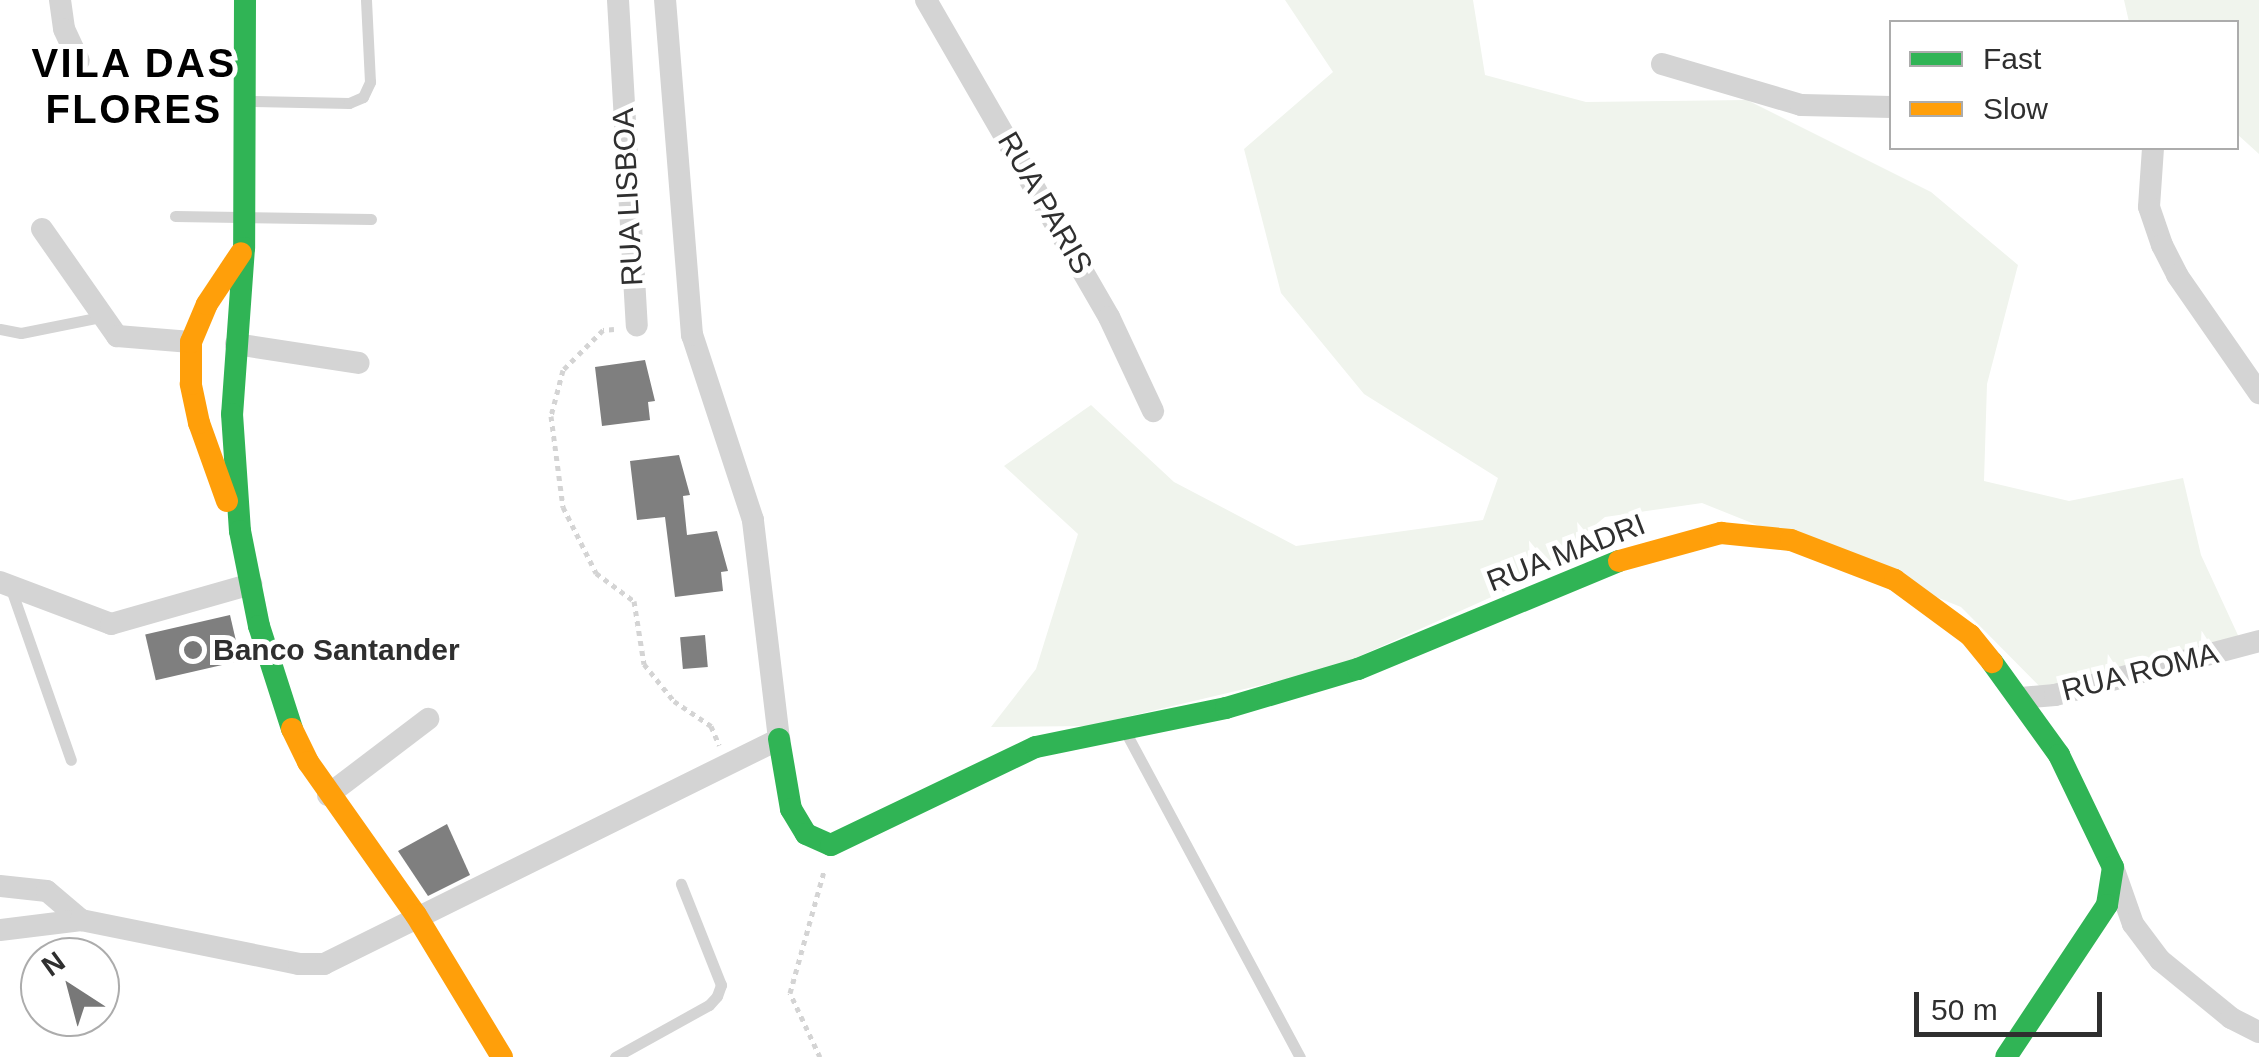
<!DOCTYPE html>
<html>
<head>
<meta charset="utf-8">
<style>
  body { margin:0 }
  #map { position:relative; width:2259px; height:1057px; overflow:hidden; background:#fff; font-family:Arial,sans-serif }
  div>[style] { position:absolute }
  .green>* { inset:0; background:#f0f4ed }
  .building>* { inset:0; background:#7f7f7f; transform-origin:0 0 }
  .path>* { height:5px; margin-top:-2.5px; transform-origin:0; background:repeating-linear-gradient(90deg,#d4d4d4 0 5px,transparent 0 10px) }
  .lane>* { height:11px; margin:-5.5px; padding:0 5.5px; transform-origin:5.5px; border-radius:5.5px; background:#d4d4d4 }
  .street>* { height:22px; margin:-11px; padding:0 11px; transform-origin:11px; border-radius:11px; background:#d4d4d4 }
  .fast>* { height:22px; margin:-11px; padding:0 11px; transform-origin:11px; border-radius:11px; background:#30b455 }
  .slow>* { height:22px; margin:-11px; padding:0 11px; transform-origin:11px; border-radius:11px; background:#ff9f0a }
  .dots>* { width:28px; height:28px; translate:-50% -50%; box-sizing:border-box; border:5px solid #fff; border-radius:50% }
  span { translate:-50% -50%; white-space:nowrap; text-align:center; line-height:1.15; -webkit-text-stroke:10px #fff; paint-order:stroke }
  .street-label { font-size:30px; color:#2f2f2f }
  .poi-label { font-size:30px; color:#2f2f2f; font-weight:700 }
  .left { translate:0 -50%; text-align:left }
  .district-label { font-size:40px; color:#000; font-weight:700; letter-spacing:2.5px }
  .legend { position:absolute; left:1889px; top:20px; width:350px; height:130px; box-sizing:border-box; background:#fff; border:2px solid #acacac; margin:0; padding:12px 18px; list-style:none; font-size:30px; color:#2f2f2f }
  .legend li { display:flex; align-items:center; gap:20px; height:50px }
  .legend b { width:50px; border:2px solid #acacac }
  .north { position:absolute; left:20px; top:937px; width:100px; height:100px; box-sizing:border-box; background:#fff; border:2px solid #acacac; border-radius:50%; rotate:324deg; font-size:28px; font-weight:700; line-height:40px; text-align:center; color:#2f2f2f }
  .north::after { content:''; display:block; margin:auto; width:35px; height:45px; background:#787878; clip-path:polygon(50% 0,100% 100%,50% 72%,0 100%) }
  .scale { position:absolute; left:1914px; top:992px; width:188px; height:45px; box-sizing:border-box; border:5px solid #2f2f2f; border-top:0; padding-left:12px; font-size:30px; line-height:35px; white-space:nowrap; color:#2f2f2f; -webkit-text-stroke:8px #fff; paint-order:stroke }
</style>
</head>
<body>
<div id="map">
  <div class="green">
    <i style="clip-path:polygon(1285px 0,1473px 0,1485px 75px,1586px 102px,1747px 100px,1931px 192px,2018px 265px,1987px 384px,1984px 481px,2069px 501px,2183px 478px,2201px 555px,2242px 644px,2054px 701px,1961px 607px,1702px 503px,1605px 517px,1525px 582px,1333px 668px,1088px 726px,991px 727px,1036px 669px,1078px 534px,1004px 466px,1091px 405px,1174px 482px,1296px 546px,1483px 520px,1498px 478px,1364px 394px,1281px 293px,1244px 149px,1333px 72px)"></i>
    <i style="clip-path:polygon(2124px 0,2259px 0,2259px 154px,2237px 134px,2236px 22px,2129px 22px)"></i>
  </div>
  <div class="building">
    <i style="clip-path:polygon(645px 360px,655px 401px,648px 402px,650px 420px,602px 426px,595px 367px)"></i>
    <i style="clip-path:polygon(679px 455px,690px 495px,683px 496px,687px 535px,717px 531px,728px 571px,721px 572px,723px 591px,675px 597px,665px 517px,637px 520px,630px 461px)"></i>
    <i style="left:230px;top:615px;width:47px;height:87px;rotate:77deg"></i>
    <i style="left:705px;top:635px;width:32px;height:25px;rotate:85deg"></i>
    <i style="clip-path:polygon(447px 824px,470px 875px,428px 896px,398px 851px)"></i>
  </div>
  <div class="path">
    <i style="left:614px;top:329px;width:11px;rotate:175deg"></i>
    <i style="left:603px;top:330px;width:57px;rotate:135deg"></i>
    <i style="left:563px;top:370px;width:48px;rotate:104.6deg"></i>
    <i style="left:551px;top:416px;width:92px;rotate:82.5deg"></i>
    <i style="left:563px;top:507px;width:74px;rotate:63.4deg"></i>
    <i style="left:596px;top:573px;width:47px;rotate:36.4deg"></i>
    <i style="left:634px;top:601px;width:64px;rotate:81deg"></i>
    <i style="left:644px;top:664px;width:48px;rotate:51deg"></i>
    <i style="left:674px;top:701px;width:45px;rotate:34deg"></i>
    <i style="left:711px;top:726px;width:21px;rotate:67deg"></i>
    <i style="left:820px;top:1057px;width:71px;rotate:-115.1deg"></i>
    <i style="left:790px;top:993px;width:127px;rotate:-74.4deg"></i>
  </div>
  <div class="lane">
    <i style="left:248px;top:101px;width:101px;rotate:1.1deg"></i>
    <i style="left:349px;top:103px;width:15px;rotate:-23deg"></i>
    <i style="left:363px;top:97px;width:17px;rotate:-65deg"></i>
    <i style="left:370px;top:82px;width:82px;rotate:-92.8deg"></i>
    <i style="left:175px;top:216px;width:196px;rotate:0.9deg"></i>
    <i style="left:0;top:329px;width:21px;rotate:11deg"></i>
    <i style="left:21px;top:333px;width:82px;rotate:-11.3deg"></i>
    <i style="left:11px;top:589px;width:181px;rotate:70.7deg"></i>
    <i style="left:1125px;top:731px;width:370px;rotate:61.8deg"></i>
    <i style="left:615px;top:1057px;width:107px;rotate:-29deg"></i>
    <i style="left:709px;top:1005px;width:12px;rotate:-48deg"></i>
    <i style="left:717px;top:996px;width:12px;rotate:-70deg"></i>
    <i style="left:721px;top:985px;width:109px;rotate:-111.6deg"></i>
  </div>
  <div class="street">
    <i style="left:60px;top:0;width:29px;rotate:82deg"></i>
    <i style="left:64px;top:29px;width:35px;rotate:65deg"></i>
    <i style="left:618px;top:0;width:326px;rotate:86.7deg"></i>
    <i style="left:926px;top:0;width:366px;rotate:60deg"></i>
    <i style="left:1109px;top:317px;width:104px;rotate:64.9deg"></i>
    <i style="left:1662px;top:64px;width:145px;rotate:16.4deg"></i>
    <i style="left:1801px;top:105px;width:91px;rotate:1.3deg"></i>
    <i style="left:2153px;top:148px;width:59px;rotate:93.9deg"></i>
    <i style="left:2149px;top:207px;width:40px;rotate:71.1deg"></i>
    <i style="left:2162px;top:245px;width:34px;rotate:63deg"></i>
    <i style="left:2177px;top:275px;width:144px;rotate:55.2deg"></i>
    <i style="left:42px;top:229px;width:131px;rotate:55deg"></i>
    <i style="left:117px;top:336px;width:74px;rotate:4.6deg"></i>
    <i style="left:236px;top:344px;width:124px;rotate:8.8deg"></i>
    <i style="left:0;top:582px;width:119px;rotate:20.7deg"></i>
    <i style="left:111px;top:624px;width:146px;rotate:-15.9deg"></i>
    <i style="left:2021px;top:698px;width:34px;rotate:-5deg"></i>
    <i style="left:2055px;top:695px;width:211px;rotate:-14.8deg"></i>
    <i style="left:328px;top:795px;width:126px;rotate:-37.2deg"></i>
    <i style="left:2114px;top:870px;width:57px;rotate:70.6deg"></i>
    <i style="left:2133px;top:924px;width:45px;rotate:53.1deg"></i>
    <i style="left:2160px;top:960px;width:92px;rotate:39.2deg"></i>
    <i style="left:2231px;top:1018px;width:31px;rotate:27deg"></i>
    <i style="left:0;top:886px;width:47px;rotate:6.1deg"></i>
    <i style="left:47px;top:891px;width:45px;rotate:40.5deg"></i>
    <i style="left:0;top:930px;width:82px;rotate:-7deg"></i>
    <i style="left:81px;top:920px;width:222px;rotate:11.4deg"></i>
    <i style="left:299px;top:964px;width:25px"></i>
    <i style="left:324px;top:964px;width:508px;rotate:-26.31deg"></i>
    <i style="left:779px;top:739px;width:221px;rotate:-96.8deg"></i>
    <i style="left:753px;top:520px;width:195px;rotate:-108.2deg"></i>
    <i style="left:692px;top:335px;width:336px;rotate:-94.6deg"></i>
  </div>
  <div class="fast">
    <i style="left:245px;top:0;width:248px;rotate:90.2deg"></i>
    <i style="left:244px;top:248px;width:166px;rotate:94.1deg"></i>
    <i style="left:232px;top:414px;width:117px;rotate:86.1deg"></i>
    <i style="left:240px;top:531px;width:97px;rotate:78.7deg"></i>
    <i style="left:259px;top:626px;width:108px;rotate:72.2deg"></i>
    <i style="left:1992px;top:662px;width:115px;rotate:54.2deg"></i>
    <i style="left:2059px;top:755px;width:124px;rotate:64.3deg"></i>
    <i style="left:2113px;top:867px;width:38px;rotate:99deg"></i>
    <i style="left:2107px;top:905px;width:182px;rotate:123.6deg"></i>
    <i style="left:779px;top:739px;width:71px;rotate:80.3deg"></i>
    <i style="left:791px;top:809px;width:29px;rotate:59deg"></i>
    <i style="left:806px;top:834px;width:27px;rotate:24deg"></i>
    <i style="left:831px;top:845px;width:227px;rotate:-25.6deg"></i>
    <i style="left:1036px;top:747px;width:194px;rotate:-11.6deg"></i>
    <i style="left:1226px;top:708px;width:138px;rotate:-16.5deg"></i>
    <i style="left:1358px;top:669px;width:282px;rotate:-22.5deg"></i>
  </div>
  <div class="slow">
    <i style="left:227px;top:501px;width:83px;rotate:-109.7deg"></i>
    <i style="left:199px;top:423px;width:40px;rotate:-102deg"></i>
    <i style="left:191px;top:384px;width:42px;rotate:-90deg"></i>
    <i style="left:191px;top:342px;width:41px;rotate:-67.2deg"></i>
    <i style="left:207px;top:304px;width:61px;rotate:-56.3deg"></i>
    <i style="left:1619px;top:561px;width:106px;rotate:-15.4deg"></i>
    <i style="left:1721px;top:533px;width:70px;rotate:5.7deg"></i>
    <i style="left:1791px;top:540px;width:111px;rotate:21deg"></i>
    <i style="left:1895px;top:580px;width:93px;rotate:36.3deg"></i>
    <i style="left:1970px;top:635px;width:35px;rotate:51deg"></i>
    <i style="left:292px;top:729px;width:37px;rotate:64deg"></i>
    <i style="left:308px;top:762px;width:187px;rotate:54.8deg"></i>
    <i style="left:416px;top:915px;width:166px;rotate:58.8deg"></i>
  </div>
  <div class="dots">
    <i style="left:193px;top:650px;background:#787878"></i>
  </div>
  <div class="street-label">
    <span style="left:628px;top:197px;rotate:-93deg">RUA LISBOA</span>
    <span style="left:1045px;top:203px;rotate:60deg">RUA PARIS</span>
    <span style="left:1566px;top:553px;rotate:-21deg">RUA MADRI</span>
    <span style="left:2140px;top:672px;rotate:-14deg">RUA ROMA</span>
  </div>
  <div class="poi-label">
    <span class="left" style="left:213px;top:650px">Banco Santander</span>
  </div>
  <div class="district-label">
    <span style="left:134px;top:86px">VILA DAS<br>FLORES</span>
  </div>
  <ul class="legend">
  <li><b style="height:12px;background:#30b455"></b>Fast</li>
  <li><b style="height:12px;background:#ff9f0a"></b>Slow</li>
  </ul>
  <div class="north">N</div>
  <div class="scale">50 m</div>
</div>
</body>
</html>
